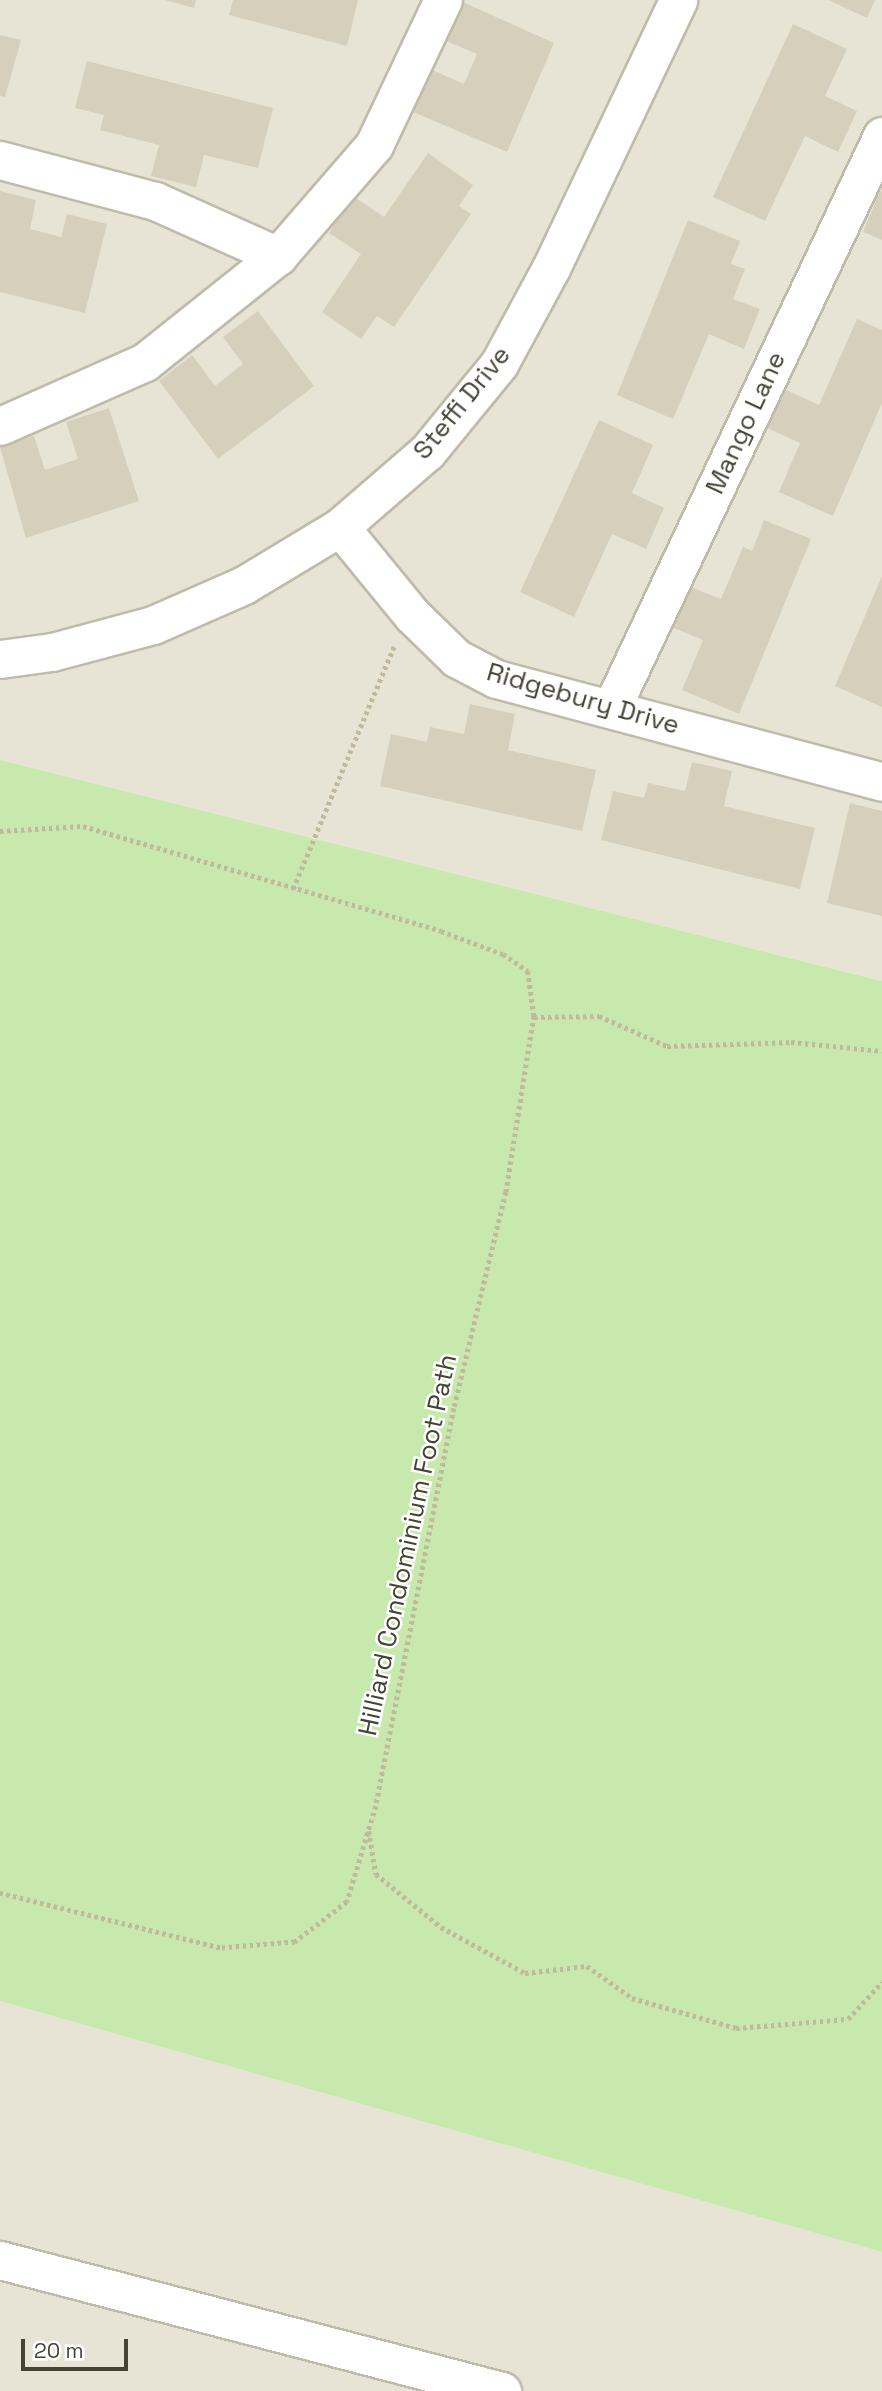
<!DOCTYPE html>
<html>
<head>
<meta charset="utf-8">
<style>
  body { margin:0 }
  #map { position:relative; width:882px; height:2391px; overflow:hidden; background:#f4f1e7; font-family:"Space Grotesk",sans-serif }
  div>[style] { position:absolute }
  .residential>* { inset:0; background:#e8e4d5 }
  .green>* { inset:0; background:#c8e9ae }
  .building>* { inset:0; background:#d6cfbc }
  .path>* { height:4.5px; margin-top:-2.25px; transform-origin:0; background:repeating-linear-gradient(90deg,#c2b99a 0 3.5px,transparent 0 7px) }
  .roads { filter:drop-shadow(2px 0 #c0bba9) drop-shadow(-2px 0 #c0bba9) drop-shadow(0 2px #c0bba9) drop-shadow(0 -2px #c0bba9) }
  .minor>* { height:37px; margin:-18.5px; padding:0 18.5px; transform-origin:18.5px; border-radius:18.5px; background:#fff }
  span { translate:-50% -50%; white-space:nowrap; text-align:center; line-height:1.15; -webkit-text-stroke:5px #fff; paint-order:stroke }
  .street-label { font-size:26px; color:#474236 }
  .scale { position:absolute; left:21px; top:2339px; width:107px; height:32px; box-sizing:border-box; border:4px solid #474236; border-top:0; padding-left:9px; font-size:21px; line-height:24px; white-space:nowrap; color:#474236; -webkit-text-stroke:5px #fff; paint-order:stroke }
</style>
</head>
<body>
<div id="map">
  <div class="residential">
    <i style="clip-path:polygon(0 0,882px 0,882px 981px,0 760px)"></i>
    <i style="clip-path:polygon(0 2001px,882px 2252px,882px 2391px,0 2391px)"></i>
  </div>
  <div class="green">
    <i style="clip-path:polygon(0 760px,882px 981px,882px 2252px,0 2001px)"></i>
  </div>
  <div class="building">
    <i style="clip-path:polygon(165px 0,196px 0,194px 8px)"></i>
    <i style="clip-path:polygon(233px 0,358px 0,347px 46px,229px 15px)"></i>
    <i style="clip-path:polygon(828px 0,875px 0,867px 18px)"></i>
    <i style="clip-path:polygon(463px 2px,554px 43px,507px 152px,411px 111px,430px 69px,464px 84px,477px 54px,446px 41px)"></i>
    <i style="clip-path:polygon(793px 24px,847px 49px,825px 96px,857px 111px,838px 152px,805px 136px,765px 221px,713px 197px)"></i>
    <i style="clip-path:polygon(0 35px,21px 40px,5px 97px,0 96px)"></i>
    <i style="clip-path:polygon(87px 61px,273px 108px,258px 168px,204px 155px,196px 187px,151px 176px,159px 145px,100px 130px,104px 115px,75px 108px)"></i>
    <i style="clip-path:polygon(428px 153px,473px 185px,459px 206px,471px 214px,394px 327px,377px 316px,361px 339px,322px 312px,361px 254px,329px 233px,353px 196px,384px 217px)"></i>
    <i style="clip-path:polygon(0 191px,36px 200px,30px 229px,61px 237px,67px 214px,107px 224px,85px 313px,0 292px)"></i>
    <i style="clip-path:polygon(880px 191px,882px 192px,882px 240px,863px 232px)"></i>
    <i style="clip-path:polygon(688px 220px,740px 241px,731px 264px,745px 269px,733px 299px,760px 309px,744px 349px,709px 334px,673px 419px,617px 395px)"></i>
    <i style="clip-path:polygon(258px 311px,314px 386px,218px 459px,159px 381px,192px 355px,215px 386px,243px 364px,223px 337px)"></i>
    <i style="clip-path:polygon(857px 319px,882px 330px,882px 403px,833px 516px,779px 492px,800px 443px,767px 428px,784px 389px,819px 405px)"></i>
    <i style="clip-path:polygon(109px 408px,139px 501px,26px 538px,0 447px,34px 436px,45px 470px,78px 459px,66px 422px)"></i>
    <i style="clip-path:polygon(599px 420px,653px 445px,632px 493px,664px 508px,646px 549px,612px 534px,574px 617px,520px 592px)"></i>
    <i style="clip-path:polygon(764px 520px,811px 539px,739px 714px,682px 690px,703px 640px,671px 627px,688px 586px,721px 599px,743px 547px,752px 551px)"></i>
    <i style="clip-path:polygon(882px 576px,882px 707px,835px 686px)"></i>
    <i style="clip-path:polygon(470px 704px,515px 714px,508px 750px,596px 770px,582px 831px,380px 786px,391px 734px,427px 742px,430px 727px,464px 734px)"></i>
    <i style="clip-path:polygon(692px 762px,732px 771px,724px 806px,815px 828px,800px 889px,601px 840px,613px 791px,644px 798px,648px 783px,685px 791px)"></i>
    <i style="clip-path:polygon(850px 803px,882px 811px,882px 916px,827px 903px)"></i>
  </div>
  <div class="path">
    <i style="left:0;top:831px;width:83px;rotate:-3.4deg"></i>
    <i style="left:83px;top:826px;width:373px;rotate:16.3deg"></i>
    <i style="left:441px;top:931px;width:66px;rotate:20.4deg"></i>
    <i style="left:503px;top:954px;width:30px;rotate:34deg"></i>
    <i style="left:528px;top:971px;width:45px;rotate:82.4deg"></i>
    <i style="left:534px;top:1016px;width:178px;rotate:99deg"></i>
    <i style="left:506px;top:1192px;width:222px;rotate:103.5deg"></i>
    <i style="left:454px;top:1408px;width:406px;rotate:101.1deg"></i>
    <i style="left:376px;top:1806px;width:100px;rotate:106.8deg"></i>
    <i style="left:347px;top:1902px;width:66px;rotate:142.4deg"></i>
    <i style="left:295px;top:1942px;width:75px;rotate:175.4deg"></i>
    <i style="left:220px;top:1948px;width:227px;rotate:-166deg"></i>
    <i style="left:293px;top:889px;width:263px;rotate:-67.4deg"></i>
    <i style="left:534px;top:1017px;width:65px;rotate:-0.9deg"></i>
    <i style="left:599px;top:1016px;width:74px;rotate:23.8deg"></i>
    <i style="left:667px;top:1046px;width:124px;rotate:-1.8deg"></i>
    <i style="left:791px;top:1042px;width:91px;rotate:5.6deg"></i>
    <i style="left:369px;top:1831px;width:44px;rotate:80.8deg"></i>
    <i style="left:376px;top:1874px;width:84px;rotate:39.2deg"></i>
    <i style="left:441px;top:1927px;width:96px;rotate:28.7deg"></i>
    <i style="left:525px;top:1973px;width:62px;rotate:-6.4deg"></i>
    <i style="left:587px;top:1966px;width:55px;rotate:35.4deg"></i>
    <i style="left:632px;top:1998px;width:108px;rotate:16.1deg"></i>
    <i style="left:736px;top:2028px;width:112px;rotate:-4.6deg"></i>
    <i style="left:848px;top:2019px;width:50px;rotate:-47.4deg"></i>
  </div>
  <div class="roads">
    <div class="minor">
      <i style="left:0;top:160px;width:160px;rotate:14.8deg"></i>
      <i style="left:155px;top:201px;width:135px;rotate:24.1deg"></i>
      <i style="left:0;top:426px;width:158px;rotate:-23.8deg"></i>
      <i style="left:145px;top:362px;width:170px;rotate:-38.6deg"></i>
      <i style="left:278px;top:256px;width:147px;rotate:-49.1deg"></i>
      <i style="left:374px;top:145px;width:161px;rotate:-64.6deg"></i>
      <i style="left:340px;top:527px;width:114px;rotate:50.7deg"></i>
      <i style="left:412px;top:615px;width:62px;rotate:44.3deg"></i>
      <i style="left:456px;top:658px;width:45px;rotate:27.7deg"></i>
      <i style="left:496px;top:679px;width:400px;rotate:14.9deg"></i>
      <i style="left:0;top:659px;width:52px;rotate:-7.7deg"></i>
      <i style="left:52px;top:652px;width:105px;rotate:-15deg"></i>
      <i style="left:153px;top:625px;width:99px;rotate:-23.7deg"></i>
      <i style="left:244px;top:585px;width:112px;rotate:-31.1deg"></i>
      <i style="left:340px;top:527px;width:115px;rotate:-40.8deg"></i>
      <i style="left:427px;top:452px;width:114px;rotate:-50.7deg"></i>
      <i style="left:499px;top:364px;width:109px;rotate:-61.6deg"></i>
      <i style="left:551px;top:268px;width:297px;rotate:-64.6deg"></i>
      <i style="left:611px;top:709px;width:634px;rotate:-64.69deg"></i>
      <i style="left:0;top:2260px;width:519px;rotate:14.63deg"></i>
    </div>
  </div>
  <div class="street-label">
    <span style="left:462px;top:403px;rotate:-51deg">Steffi Drive</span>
    <span style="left:746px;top:423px;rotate:-65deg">Mango Lane</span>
    <span style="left:583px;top:699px;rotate:16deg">Ridgebury Drive</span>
    <span style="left:408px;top:1545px;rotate:-78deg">Hilliard Condominium Foot Path</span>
  </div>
  <div class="scale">20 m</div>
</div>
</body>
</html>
